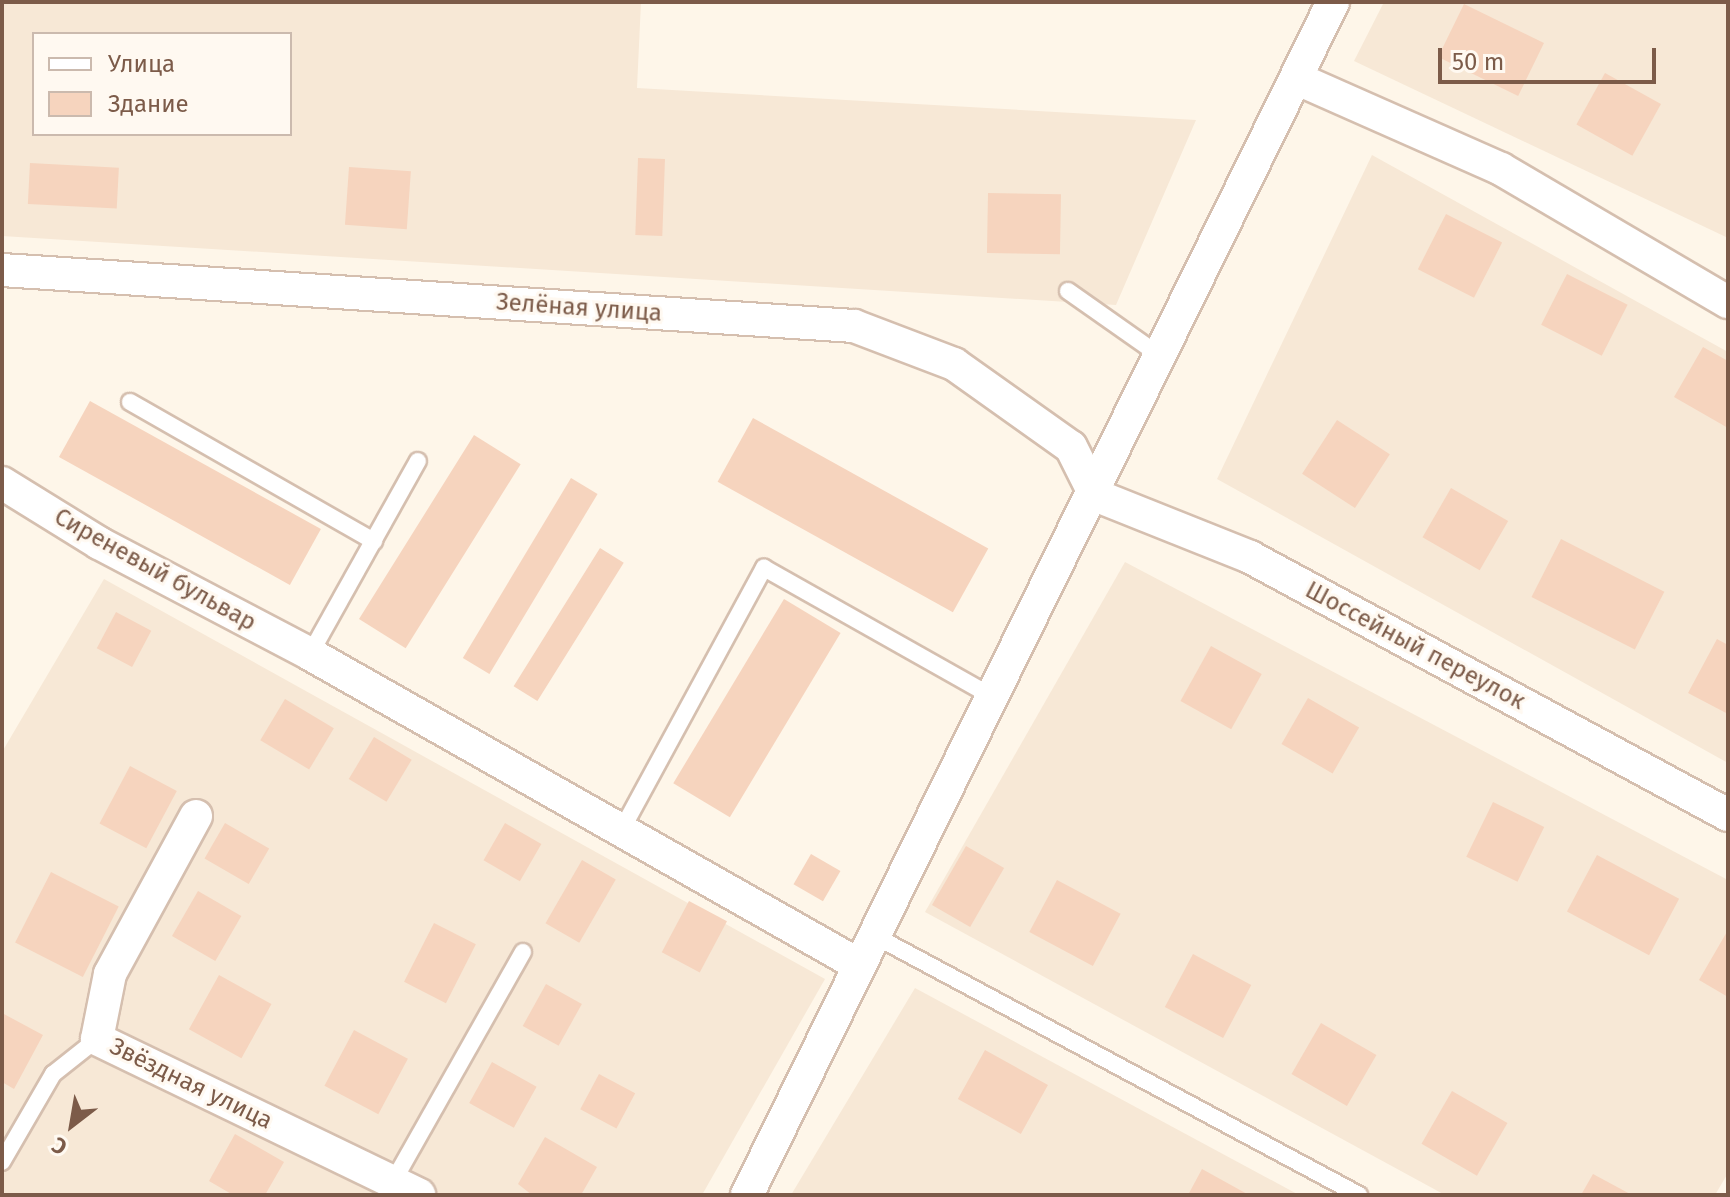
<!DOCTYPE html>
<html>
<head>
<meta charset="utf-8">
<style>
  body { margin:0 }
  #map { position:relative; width:1730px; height:1197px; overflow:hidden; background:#fef6e9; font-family:"Fira Sans",sans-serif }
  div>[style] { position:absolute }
  .residential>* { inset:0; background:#f7e8d6 }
  .building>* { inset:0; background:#f6d4be; transform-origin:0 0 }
  .roads { filter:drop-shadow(2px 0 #d5bfaf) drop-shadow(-2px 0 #d5bfaf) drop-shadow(0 2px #d5bfaf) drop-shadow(0 -2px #d5bfaf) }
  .lane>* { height:16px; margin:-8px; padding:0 8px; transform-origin:8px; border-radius:8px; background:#fff }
  .street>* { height:32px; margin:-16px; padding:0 16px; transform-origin:16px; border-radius:16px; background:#fff }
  span { translate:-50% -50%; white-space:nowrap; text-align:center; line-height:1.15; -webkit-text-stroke:6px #fff9f1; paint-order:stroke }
  .street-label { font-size:24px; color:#7c5b49 }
  .frame { position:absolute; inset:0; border:4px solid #7c5b49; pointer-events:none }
  .legend { position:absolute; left:32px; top:32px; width:260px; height:104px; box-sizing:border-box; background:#fff9f1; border:2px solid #cbbaae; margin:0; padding:10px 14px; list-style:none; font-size:24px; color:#7c5b49 }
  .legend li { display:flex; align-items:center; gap:16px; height:40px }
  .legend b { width:40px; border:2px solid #cbbaae }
  .north { position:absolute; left:32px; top:1085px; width:80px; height:80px; -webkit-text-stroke:6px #fff9f1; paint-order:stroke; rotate:211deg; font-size:22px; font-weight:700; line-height:32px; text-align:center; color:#7c5b49 }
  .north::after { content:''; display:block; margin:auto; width:28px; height:36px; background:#7c5b49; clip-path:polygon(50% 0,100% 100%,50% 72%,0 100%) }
  .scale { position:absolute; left:1438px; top:48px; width:218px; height:36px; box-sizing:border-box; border:4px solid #7c5b49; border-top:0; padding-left:10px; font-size:24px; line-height:28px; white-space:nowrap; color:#7c5b49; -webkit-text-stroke:6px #fff9f1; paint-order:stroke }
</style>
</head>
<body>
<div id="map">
  <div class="residential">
    <i style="clip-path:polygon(evenodd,2px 2px,641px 2px,637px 88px,1196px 120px,1116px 305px,2px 236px,2px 2px,34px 34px,290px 34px,290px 134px,34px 134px,34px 34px)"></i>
    <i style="clip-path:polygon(1384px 2px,1728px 2px,1726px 237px,1354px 61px)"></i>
    <i style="clip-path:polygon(1372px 155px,1728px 352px,1728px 763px,1217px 479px)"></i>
    <i style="clip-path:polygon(1125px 562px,1728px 880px,1728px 1173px,1715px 1195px,1445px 1195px,925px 912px)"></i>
    <i style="clip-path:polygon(104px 579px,825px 979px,702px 1195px,2px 1195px,2px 752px)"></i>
    <i style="clip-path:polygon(915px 988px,1299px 1195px,791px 1195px)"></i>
  </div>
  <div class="building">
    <i style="left:1464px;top:4px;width:89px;height:59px;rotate:26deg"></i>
    <i style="left:1605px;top:73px;width:64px;height:59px;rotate:29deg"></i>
    <i style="left:638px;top:158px;width:27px;height:77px;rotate:2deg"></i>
    <i style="left:30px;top:163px;width:89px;height:41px;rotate:3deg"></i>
    <i style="left:349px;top:167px;width:62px;height:58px;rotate:4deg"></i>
    <i style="left:988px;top:193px;width:73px;height:60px;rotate:1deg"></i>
    <i style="left:1446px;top:214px;width:63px;height:62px;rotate:27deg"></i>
    <i style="left:1567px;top:274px;width:68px;height:57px;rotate:27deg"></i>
    <i style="clip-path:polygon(1703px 347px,1728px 361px,1728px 428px,1674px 397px)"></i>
    <i style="left:90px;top:401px;width:264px;height:64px;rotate:29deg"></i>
    <i style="left:753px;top:418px;width:269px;height:73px;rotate:29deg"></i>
    <i style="left:1337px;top:420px;width:63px;height:64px;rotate:33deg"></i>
    <i style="left:474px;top:435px;width:55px;height:217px;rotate:32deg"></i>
    <i style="left:571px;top:478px;width:31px;height:210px;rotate:31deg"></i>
    <i style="left:1451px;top:488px;width:66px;height:57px;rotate:30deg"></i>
    <i style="left:1561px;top:539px;width:116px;height:65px;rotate:27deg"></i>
    <i style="left:600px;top:548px;width:28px;height:163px;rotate:32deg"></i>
    <i style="left:784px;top:599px;width:66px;height:215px;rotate:31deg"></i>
    <i style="left:116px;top:612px;width:40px;height:41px;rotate:28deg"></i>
    <i style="clip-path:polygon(1717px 639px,1728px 645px,1728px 714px,1688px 693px)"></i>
    <i style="left:1211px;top:646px;width:58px;height:63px;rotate:29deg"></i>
    <i style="left:1308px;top:698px;width:59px;height:53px;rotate:30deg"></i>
    <i style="left:285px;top:699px;width:57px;height:48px;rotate:31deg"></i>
    <i style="left:374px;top:737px;width:44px;height:49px;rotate:31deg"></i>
    <i style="left:130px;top:766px;width:53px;height:65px;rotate:28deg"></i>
    <i style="left:1493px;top:802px;width:57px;height:61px;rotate:26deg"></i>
    <i style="left:225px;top:823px;width:51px;height:41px;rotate:30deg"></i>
    <i style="left:505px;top:823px;width:42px;height:43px;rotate:30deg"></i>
    <i style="left:966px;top:846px;width:44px;height:68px;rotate:30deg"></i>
    <i style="left:811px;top:854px;width:34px;height:35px;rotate:30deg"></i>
    <i style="left:1597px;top:855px;width:93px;height:64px;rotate:28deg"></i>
    <i style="left:582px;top:860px;width:39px;height:73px;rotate:30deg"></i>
    <i style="left:51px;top:872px;width:76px;height:79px;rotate:27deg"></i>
    <i style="left:1057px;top:880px;width:72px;height:59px;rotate:28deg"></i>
    <i style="left:198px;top:891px;width:50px;height:52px;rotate:30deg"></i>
    <i style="left:689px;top:901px;width:43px;height:58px;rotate:28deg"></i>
    <i style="left:434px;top:923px;width:47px;height:66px;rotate:27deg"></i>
    <i style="clip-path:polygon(1728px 930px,1728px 997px,1699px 980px)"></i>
    <i style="left:1193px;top:954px;width:66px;height:60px;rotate:28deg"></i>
    <i style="left:219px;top:975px;width:60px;height:62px;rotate:29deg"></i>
    <i style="left:546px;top:984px;width:41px;height:48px;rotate:29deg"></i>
    <i style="clip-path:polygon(2px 1013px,43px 1035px,14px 1089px,2px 1082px)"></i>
    <i style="left:1321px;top:1023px;width:64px;height:59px;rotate:30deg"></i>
    <i style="left:354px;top:1030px;width:61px;height:63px;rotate:28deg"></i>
    <i style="left:985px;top:1050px;width:72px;height:56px;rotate:29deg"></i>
    <i style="left:492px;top:1062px;width:51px;height:47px;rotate:29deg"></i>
    <i style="left:599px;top:1074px;width:41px;height:40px;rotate:28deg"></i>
    <i style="left:1452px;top:1091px;width:64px;height:61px;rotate:30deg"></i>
    <i style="clip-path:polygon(235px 1134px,284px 1162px,265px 1195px,233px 1195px,209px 1181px)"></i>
    <i style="clip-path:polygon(545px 1137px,597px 1167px,581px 1195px,532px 1195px,518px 1184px)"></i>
    <i style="clip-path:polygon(1202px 1169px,1249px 1195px,1188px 1195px)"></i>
    <i style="clip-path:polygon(1593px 1174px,1632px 1195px,1581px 1195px)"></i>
  </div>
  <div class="roads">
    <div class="lane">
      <i style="left:1068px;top:291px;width:115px;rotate:35.1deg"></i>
      <i style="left:130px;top:402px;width:281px;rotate:29.7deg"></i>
      <i style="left:310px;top:654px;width:221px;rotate:-60.8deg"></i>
      <i style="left:620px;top:833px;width:302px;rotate:-61.5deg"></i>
      <i style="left:764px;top:568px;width:263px;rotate:29.4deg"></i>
      <i style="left:875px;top:936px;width:549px;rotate:28.15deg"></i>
      <i style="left:2px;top:1162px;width:102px;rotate:-59.9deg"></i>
      <i style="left:53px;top:1074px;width:56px;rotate:-38.5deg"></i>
      <i style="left:390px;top:1187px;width:270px;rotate:-60.5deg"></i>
    </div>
    <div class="street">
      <i style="left:1298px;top:79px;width:222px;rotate:23.9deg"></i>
      <i style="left:1501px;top:169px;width:263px;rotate:30.4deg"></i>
      <i style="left:2px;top:270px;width:854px;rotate:3.76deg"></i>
      <i style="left:854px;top:326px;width:107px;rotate:20.8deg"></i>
      <i style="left:954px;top:364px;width:143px;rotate:35.4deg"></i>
      <i style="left:1071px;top:447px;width:54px;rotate:63.4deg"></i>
      <i style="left:1095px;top:495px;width:167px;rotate:21.8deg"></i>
      <i style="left:1250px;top:557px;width:543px;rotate:28.36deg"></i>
      <i style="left:2px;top:483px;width:114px;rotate:31.7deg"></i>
      <i style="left:99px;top:543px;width:238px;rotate:27.7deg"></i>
      <i style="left:310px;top:654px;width:631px;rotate:29.53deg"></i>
      <i style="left:196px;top:816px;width:180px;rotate:118.6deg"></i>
      <i style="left:110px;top:974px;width:66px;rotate:101.3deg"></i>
      <i style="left:97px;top:1039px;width:358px;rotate:25.8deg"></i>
      <i style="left:747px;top:1195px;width:1329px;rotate:-63.84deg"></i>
    </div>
  </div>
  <div class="street-label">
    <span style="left:579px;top:308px;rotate:4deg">Зелёная улица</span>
    <span style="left:155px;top:570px;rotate:29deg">Сиреневый бульвар</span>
    <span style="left:1415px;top:646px;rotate:28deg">Шоссейный переулок</span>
    <span style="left:191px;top:1084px;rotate:26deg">Звёздная улица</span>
  </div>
  <div class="frame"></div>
  <ul class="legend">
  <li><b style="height:10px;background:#fff"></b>Улица</li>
  <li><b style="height:22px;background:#f6d4be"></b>Здание</li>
  </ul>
  <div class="north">С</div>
  <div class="scale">50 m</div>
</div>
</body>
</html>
